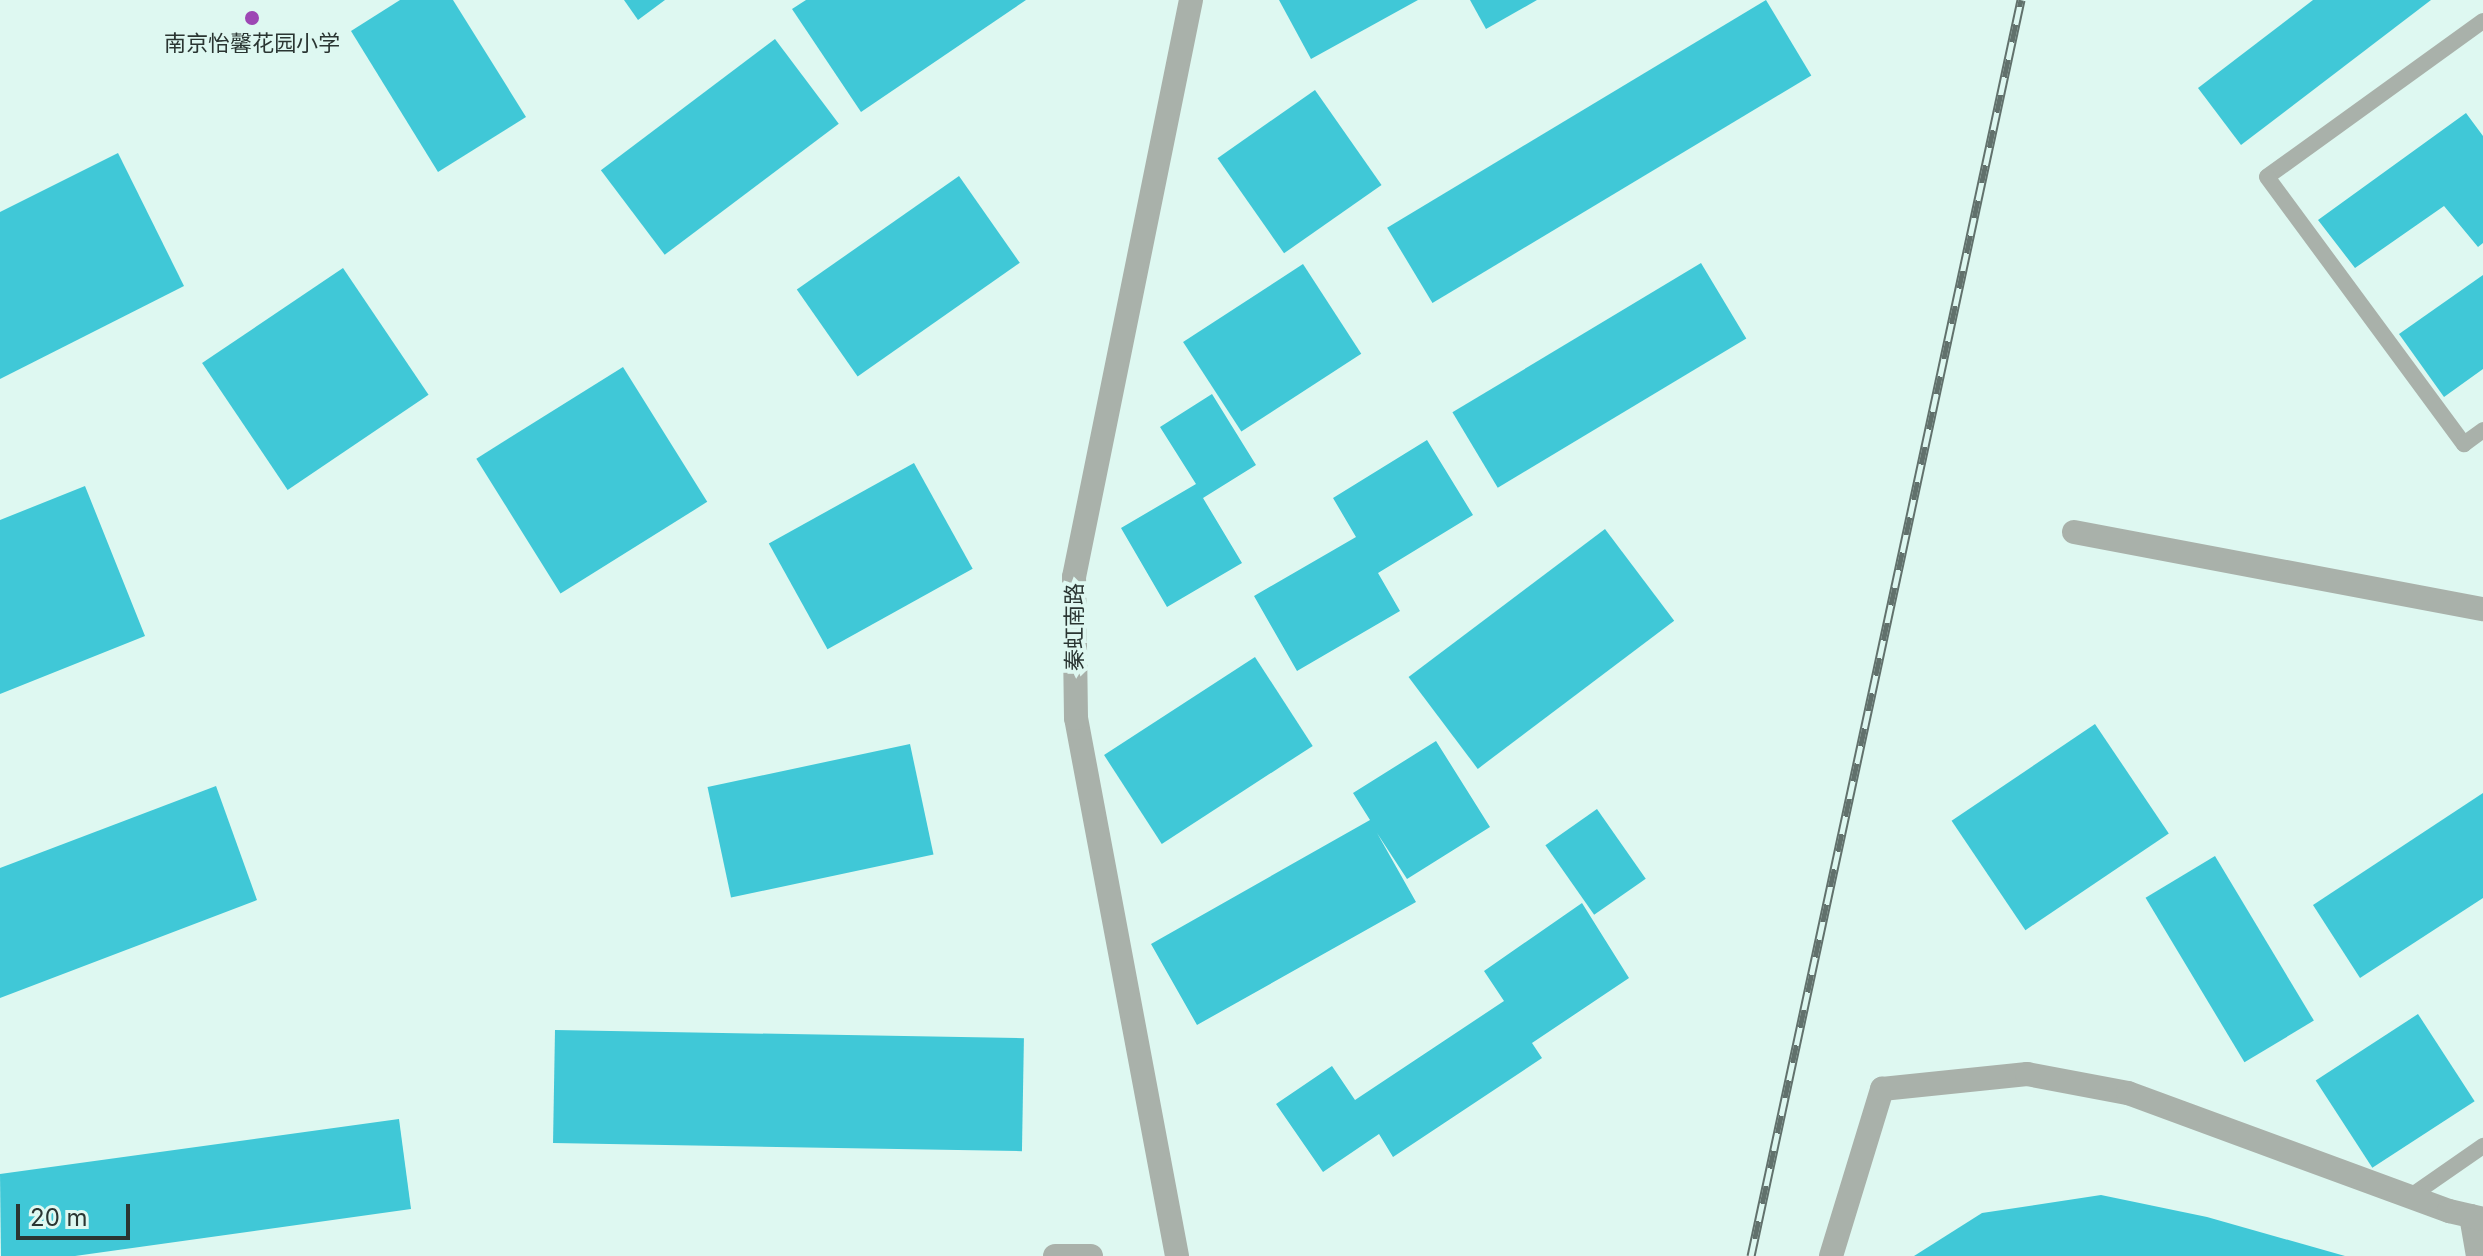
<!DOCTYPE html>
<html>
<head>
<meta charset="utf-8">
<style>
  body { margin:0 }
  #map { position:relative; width:2483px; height:1256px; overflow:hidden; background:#def8f1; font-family:Inter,"Noto Sans SC",sans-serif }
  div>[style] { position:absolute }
  .building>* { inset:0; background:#40c8d7; transform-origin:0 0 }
  .service>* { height:16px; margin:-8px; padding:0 8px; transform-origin:8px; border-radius:8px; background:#a9b1aa }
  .minor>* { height:24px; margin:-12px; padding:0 12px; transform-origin:12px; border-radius:12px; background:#a9b1aa }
  .tertiary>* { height:24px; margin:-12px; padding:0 12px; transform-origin:12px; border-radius:12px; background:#a9b1aa }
  .rail>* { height:9px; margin-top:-4.5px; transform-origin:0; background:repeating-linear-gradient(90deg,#def8f1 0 18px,#61716c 0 36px); box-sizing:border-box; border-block:2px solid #61716c }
  .dots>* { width:22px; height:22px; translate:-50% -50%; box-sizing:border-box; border:4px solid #def8f1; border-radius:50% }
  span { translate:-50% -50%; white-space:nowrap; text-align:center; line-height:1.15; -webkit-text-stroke:8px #def8f1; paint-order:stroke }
  .poi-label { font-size:22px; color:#2a3532 }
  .street-label { font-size:22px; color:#2a3532 }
  .scale { position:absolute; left:16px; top:1204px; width:114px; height:36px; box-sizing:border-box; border:4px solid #2a3532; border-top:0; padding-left:10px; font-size:24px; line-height:28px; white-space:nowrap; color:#2a3532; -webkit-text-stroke:6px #def8f1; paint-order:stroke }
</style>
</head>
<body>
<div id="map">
  <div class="building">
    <i style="clip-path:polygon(400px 0,453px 0,526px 117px,438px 172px,351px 31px)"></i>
    <i style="clip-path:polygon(624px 0,665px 0,638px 20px)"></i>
    <i style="clip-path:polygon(806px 0,1026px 0,861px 112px,792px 9px)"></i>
    <i style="clip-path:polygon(1279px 0,1418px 0,1311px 59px)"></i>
    <i style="clip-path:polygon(1470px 0,1537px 0,1486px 29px)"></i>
    <i style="left:1766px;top:0;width:88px;height:442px;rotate:59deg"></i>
    <i style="clip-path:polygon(2313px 0,2431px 0,2241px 145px,2198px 88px)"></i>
    <i style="left:775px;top:39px;width:106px;height:218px;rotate:53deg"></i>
    <i style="left:1315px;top:90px;width:116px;height:119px;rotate:55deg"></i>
    <i style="clip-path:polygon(2466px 113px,2483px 136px,2483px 243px,2478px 247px,2444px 206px,2355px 268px,2318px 220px)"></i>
    <i style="clip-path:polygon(118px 153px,184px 286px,0 379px,0 212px)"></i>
    <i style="left:959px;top:176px;width:106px;height:198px;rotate:55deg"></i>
    <i style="left:1701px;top:263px;width:88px;height:290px;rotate:59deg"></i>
    <i style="left:1303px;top:264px;width:107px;height:143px;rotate:57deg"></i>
    <i style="left:343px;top:268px;width:153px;height:170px;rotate:56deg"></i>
    <i style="clip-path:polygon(2483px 275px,2483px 369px,2444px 397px,2399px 334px)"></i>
    <i style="left:623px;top:367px;width:159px;height:173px;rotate:58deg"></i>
    <i style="clip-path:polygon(1212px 394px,1256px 465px,1203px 498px,1242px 563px,1167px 607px,1121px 528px,1196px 484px,1160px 427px)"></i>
    <i style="clip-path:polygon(1427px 440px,1473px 515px,1378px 573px,1400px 611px,1297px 671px,1254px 596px,1356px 537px,1333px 498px)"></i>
    <i style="left:914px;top:463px;width:121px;height:166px;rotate:61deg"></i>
    <i style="clip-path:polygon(85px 486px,145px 636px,0 694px,0 520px)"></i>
    <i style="left:1605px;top:529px;width:115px;height:246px;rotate:53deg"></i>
    <i style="left:1255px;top:657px;width:106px;height:180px;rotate:57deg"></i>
    <i style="left:2095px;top:724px;width:132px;height:173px;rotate:56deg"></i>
    <i style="clip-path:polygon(1436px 741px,1490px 827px,1407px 879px,1377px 833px,1416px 902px,1197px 1025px,1151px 944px,1370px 820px,1353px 793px)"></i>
    <i style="left:910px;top:744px;width:113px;height:207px;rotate:78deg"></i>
    <i style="clip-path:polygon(216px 786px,257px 900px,0 998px,0 868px)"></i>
    <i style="clip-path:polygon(2483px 793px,2483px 898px,2360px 978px,2313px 905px)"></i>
    <i style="left:1597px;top:809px;width:85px;height:63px;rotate:55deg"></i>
    <i style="left:2215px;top:856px;width:192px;height:81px;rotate:59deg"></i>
    <i style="clip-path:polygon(1582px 903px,1629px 978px,1532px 1043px,1542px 1058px,1393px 1157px,1379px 1134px,1323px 1172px,1276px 1104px,1332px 1066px,1355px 1100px,1504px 1001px,1484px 971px)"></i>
    <i style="left:2418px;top:1014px;width:104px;height:122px;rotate:57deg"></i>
    <i style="left:555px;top:1030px;width:469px;height:113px;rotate:1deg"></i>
    <i style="clip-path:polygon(399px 1119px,411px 1209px,75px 1256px,1px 1256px,0 1174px)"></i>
    <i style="clip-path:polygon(2101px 1195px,2207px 1217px,2345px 1256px,1914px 1256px,1982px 1213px)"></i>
  </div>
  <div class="service">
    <i style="left:2483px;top:21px;width:266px;rotate:144.2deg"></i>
    <i style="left:2267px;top:177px;width:332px;rotate:53.6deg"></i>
    <i style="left:2464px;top:444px;width:24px;rotate:-36deg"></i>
    <i style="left:2411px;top:1196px;width:88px;rotate:-34.8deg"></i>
  </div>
  <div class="minor">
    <i style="left:2074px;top:532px;width:416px;rotate:10.7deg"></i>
    <i style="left:2471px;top:1216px;width:41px;rotate:80.1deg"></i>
    <i style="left:1177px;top:1256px;width:547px;rotate:-100.63deg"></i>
    <i style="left:1076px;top:718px;width:141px;rotate:-90.8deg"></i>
    <i style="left:1074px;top:577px;width:589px;rotate:-78.54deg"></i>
    <i style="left:1831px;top:1256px;width:175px;rotate:-73deg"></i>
    <i style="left:1882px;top:1089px;width:146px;rotate:-5.9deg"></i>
    <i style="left:2027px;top:1074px;width:103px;rotate:10.7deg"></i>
    <i style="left:2128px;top:1093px;width:342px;rotate:20.2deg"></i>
    <i style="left:2449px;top:1211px;width:35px;rotate:13deg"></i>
  </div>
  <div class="tertiary">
    <i style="left:1055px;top:1256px;width:36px"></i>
  </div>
  <div class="rail">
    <i style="left:1751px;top:1256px;width:1285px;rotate:-77.87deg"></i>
  </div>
  <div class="dots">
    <i style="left:252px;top:18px;background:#9d47b4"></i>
  </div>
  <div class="poi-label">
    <span style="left:252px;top:44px">南京怡馨花园小学</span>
  </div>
  <div class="street-label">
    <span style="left:1075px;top:627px;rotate:-90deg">秦虹南路</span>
  </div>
  <div class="scale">20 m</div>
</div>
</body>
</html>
